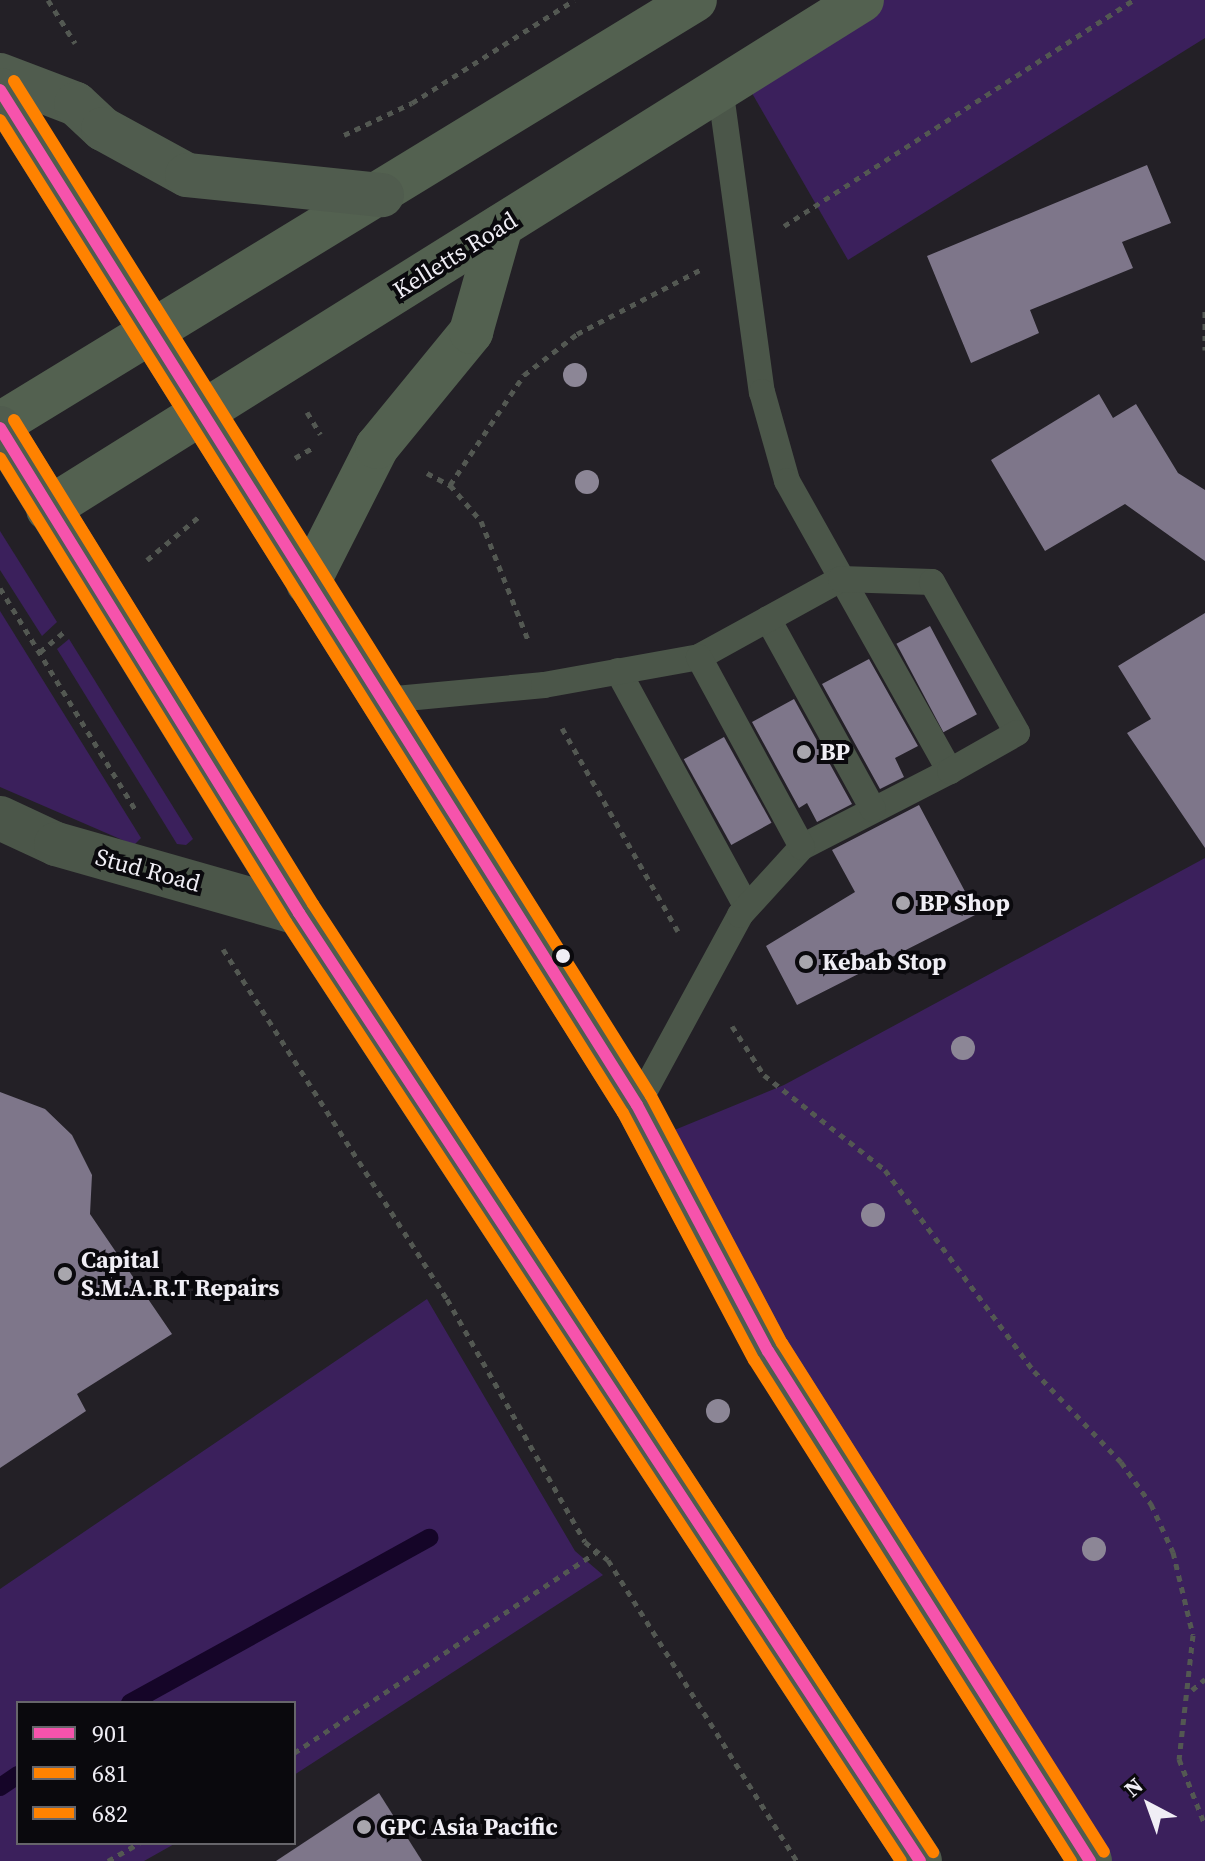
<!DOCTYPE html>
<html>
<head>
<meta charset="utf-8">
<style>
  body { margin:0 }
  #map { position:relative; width:1205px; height:1861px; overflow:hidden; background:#232026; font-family:"Source Serif 4",serif }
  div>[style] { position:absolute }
  .green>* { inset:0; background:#3b205c }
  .stream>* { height:18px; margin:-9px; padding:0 9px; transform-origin:9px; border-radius:9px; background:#150528 }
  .building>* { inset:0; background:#7e768a; transform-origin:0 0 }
  .path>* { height:5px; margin-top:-2.5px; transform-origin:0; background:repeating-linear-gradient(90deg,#535852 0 6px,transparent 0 12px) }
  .lane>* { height:26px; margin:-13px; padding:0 13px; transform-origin:13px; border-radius:13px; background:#4b5649 }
  .street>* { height:44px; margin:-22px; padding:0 22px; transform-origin:22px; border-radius:22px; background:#4b5649 }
  .primary>* { height:44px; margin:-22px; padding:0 22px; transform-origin:22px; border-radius:22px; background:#536150 }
  .highway>* { height:44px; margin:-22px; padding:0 22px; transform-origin:22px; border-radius:22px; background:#505c4e }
  .bus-1>* { height:12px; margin:-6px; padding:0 6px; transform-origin:6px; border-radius:6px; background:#f653ac }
  .bus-2>* { height:12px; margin:-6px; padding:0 6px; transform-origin:6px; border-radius:6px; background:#ff8200 }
  .bus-3>* { height:12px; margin:-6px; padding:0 6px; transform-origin:6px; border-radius:6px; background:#ff8200 }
  .trees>* { width:24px; height:24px; margin:-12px; border-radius:50%; background:#8c8696 }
  .dots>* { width:22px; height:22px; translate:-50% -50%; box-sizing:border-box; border:4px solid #0a090d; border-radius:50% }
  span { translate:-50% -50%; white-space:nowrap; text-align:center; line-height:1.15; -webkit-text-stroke:8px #0a090d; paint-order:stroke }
  .street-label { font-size:24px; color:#f0eef5 }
  .poi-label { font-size:24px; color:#f0eef5; font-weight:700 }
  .left { translate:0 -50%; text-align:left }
  .legend { position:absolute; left:16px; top:1701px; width:280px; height:144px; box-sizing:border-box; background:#0a090d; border:2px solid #66656a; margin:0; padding:10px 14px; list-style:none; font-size:24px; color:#f0eef5 }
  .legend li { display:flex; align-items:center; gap:16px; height:40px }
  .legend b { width:40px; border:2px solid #66656a }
  .north { position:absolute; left:1109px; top:1765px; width:80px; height:80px; -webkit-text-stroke:6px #0a090d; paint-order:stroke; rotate:319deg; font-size:22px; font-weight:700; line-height:32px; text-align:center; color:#f0eef5 }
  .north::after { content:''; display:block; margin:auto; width:28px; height:36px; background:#f0eef5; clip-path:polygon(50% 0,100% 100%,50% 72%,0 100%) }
</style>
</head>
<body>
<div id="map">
  <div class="green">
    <i style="clip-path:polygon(864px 0,1205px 0,1205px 38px,848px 260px,741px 74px)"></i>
    <i style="clip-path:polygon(0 531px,57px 622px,42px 636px,0 570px)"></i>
    <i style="clip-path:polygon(0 611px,141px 838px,134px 845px,0 787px)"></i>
    <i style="clip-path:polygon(69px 639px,193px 839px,186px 845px,177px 844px,57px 649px)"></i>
    <i style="clip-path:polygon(1205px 858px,1205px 1861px,1090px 1861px,655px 1138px,784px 1085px)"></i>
    <i style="clip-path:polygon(427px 1299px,575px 1551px,603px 1575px,294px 1775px,294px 1703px,18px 1703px,18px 1843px,176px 1843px,144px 1861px,0 1861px,0 1589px)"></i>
  </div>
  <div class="stream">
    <i style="left:130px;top:1703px;width:342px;rotate:-28.9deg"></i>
    <i style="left:0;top:1787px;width:22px;rotate:-34deg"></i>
  </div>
  <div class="building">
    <i style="clip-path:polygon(1147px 165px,1171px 223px,1122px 242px,1133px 268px,1030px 310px,1039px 333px,971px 363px,927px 256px)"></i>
    <i style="clip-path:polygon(1099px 394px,1113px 418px,1136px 404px,1178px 473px,1205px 490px,1205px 561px,1125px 504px,1045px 551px,991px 460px)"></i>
    <i style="clip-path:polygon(1205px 613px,1205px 848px,1127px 733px,1151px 719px,1118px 666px)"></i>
    <i style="left:930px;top:626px;width:100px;height:38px;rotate:62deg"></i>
    <i style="clip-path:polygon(869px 659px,918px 746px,895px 758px,904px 777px,880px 789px,822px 684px)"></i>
    <i style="clip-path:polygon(794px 699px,852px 804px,817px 822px,807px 803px,799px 808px,752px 722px)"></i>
    <i style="left:724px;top:737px;width:98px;height:46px;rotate:61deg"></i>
    <i style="clip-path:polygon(919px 805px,977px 914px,797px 1005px,766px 946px,855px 892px,832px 850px)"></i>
    <i style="clip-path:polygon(0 1092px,45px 1109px,72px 1135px,92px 1175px,90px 1214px,172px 1334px,77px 1394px,86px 1411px,0 1468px)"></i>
    <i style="clip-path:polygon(379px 1793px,422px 1861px,276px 1861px)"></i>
  </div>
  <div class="path">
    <i style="left:48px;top:0;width:51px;rotate:57.9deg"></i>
    <i style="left:344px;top:135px;width:75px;rotate:-25.2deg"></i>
    <i style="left:412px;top:103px;width:192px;rotate:-32.4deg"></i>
    <i style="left:784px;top:226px;width:416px;rotate:-32.9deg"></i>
    <i style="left:1205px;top:311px;width:39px;rotate:90deg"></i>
    <i style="left:307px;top:412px;width:26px;rotate:59deg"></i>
    <i style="left:295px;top:458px;width:22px;rotate:-30deg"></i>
    <i style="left:427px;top:473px;width:26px;rotate:28deg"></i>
    <i style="left:450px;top:485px;width:48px;rotate:49.3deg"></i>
    <i style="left:481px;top:521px;width:128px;rotate:68.4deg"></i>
    <i style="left:450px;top:485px;width:133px;rotate:-56.1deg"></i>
    <i style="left:524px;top:375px;width:67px;rotate:-37.7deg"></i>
    <i style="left:577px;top:334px;width:139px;rotate:-27.5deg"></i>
    <i style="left:147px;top:560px;width:70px;rotate:-39.8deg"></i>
    <i style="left:0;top:588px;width:259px;rotate:58.6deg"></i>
    <i style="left:40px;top:652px;width:31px;rotate:-40deg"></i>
    <i style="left:562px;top:728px;width:234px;rotate:60.3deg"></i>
    <i style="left:223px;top:949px;width:416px;rotate:57.4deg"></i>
    <i style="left:447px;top:1299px;width:279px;rotate:60.4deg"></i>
    <i style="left:585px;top:1542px;width:29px;rotate:38deg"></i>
    <i style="left:608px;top:1560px;width:355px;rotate:57.9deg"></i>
    <i style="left:732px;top:1026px;width:59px;rotate:56.9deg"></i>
    <i style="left:764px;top:1075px;width:154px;rotate:38.1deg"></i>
    <i style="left:885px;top:1170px;width:250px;rotate:53.5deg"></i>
    <i style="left:1034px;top:1371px;width:126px;rotate:46.3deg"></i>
    <i style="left:1121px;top:1462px;width:52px;rotate:54.5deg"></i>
    <i style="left:1151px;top:1504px;width:53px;rotate:65.4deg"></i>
    <i style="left:1173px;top:1552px;width:85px;rotate:76.5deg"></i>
    <i style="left:1193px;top:1635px;width:125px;rotate:96.4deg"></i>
    <i style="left:1179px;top:1759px;width:71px;rotate:68.5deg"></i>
    <i style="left:1192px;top:1690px;width:17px;rotate:-40deg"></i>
    <i style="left:294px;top:1753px;width:363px;rotate:-33.6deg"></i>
    <i style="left:108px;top:1861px;width:36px;rotate:-30deg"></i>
  </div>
  <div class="lane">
    <i style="left:720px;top:87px;width:308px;rotate:82.2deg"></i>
    <i style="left:762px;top:392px;width:92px;rotate:74.3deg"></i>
    <i style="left:787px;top:481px;width:333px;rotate:60.7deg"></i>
    <i style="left:950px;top:771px;width:166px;rotate:152.8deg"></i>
    <i style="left:768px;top:619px;width:217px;rotate:61.1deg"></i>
    <i style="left:618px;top:671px;width:268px;rotate:61.4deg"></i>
    <i style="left:385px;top:700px;width:160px;rotate:-5.4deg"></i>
    <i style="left:544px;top:685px;width:158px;rotate:-10.2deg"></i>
    <i style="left:699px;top:657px;width:162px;rotate:-28.8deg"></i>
    <i style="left:841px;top:579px;width:91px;rotate:1.9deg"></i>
    <i style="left:932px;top:582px;width:173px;rotate:60.6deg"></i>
    <i style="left:1017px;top:733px;width:77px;rotate:150.4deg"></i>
    <i style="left:637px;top:1105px;width:216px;rotate:-61.5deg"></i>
    <i style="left:740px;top:915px;width:92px;rotate:-47.6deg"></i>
    <i style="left:802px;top:847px;width:216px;rotate:-118.5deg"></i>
  </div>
  <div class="street">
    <i style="left:0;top:818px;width:62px;rotate:24.9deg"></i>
    <i style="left:56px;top:844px;width:253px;rotate:15.9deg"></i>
  </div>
  <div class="primary">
    <i style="left:0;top:424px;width:814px;rotate:-31.39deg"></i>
    <i style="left:48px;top:509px;width:960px;rotate:-32.02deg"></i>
    <i style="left:308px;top:583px;width:153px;rotate:-63.1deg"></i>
    <i style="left:377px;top:447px;width:149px;rotate:-50.7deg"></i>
    <i style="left:471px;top:332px;width:110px;rotate:-74.2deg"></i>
  </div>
  <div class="highway">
    <i style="left:0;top:75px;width:81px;rotate:20.9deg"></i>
    <i style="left:76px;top:104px;width:37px;rotate:43deg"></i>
    <i style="left:103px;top:129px;width:96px;rotate:28.7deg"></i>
    <i style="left:187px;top:175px;width:196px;rotate:5.9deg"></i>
    <i style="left:0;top:90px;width:1198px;rotate:57.89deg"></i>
    <i style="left:637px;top:1105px;width:279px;rotate:62deg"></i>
    <i style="left:768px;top:1351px;width:603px;rotate:57.73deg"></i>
    <i style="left:0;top:428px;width:570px;rotate:58.35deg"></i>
    <i style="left:299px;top:913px;width:1133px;rotate:56.77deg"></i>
  </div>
  <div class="bus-1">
    <i style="left:0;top:90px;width:1198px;rotate:57.89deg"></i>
    <i style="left:637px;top:1105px;width:279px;rotate:62deg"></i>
    <i style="left:768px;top:1351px;width:603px;rotate:57.73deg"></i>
    <i style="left:0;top:428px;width:570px;rotate:58.35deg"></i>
    <i style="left:299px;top:913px;width:1133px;rotate:56.77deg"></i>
  </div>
  <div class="bus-2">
    <i style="left:0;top:120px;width:1172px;rotate:57.9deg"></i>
    <i style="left:623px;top:1113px;width:280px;rotate:62.1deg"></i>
    <i style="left:754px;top:1360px;width:593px;rotate:57.68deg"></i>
    <i style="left:0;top:458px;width:545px;rotate:58.35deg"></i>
    <i style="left:286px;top:922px;width:1122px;rotate:56.78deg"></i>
  </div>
  <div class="bus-3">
    <i style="left:14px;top:81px;width:1198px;rotate:57.89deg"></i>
    <i style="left:651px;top:1096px;width:280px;rotate:62.1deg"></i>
    <i style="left:782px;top:1343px;width:602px;rotate:57.68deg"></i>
    <i style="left:14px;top:420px;width:569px;rotate:58.29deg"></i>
    <i style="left:313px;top:904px;width:1133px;rotate:56.81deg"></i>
  </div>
  <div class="trees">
    <i style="left:575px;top:375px"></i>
    <i style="left:587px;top:482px"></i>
    <i style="left:963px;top:1048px"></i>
    <i style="left:873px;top:1215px"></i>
    <i style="left:718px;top:1411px"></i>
    <i style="left:1094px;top:1549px"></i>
  </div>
  <div class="dots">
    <i style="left:804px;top:752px;background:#a8a6ad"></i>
    <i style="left:903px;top:903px;background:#a8a6ad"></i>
    <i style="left:563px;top:956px;background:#f0eef5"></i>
    <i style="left:806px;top:962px;background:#a8a6ad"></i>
    <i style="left:65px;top:1274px;background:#a8a6ad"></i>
    <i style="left:364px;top:1827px;background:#a8a6ad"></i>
  </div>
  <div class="street-label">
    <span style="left:455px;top:255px;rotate:-32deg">Kelletts Road</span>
    <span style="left:148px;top:870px;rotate:15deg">Stud Road</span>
  </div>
  <div class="poi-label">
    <span class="left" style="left:820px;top:752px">BP</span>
    <span class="left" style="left:919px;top:903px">BP Shop</span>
    <span class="left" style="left:822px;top:962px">Kebab Stop</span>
    <span class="left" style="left:81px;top:1274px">Capital<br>S.M.A.R.T Repairs</span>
    <span class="left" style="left:380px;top:1827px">GPC Asia Pacific</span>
  </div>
  <ul class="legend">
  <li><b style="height:10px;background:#f653ac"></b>901</li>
  <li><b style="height:10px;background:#ff8200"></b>681</li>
  <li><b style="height:10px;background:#ff8200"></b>682</li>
  </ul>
  <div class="north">N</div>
</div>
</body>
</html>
